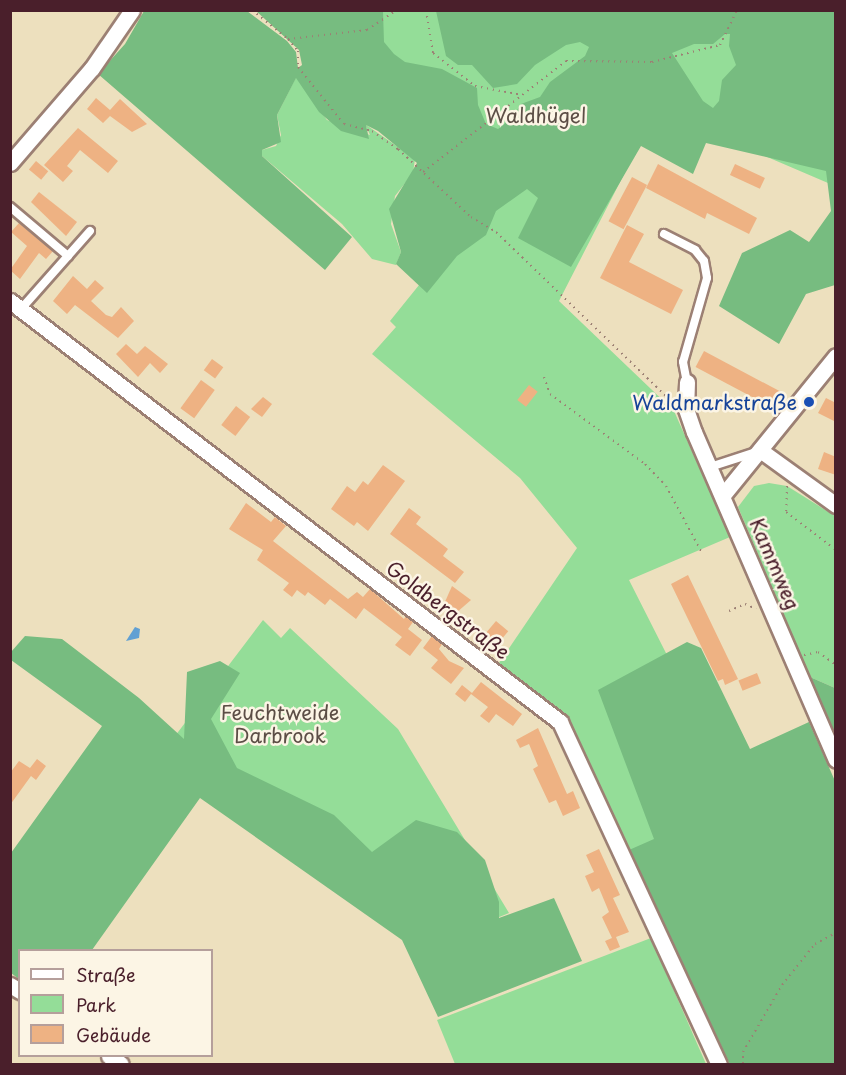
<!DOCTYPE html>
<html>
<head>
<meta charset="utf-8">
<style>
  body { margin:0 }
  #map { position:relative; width:846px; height:1075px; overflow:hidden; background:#ede0be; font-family:"Playpen Sans",sans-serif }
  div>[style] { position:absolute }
  .green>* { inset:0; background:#94dd98 }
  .forest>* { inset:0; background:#77bc80 }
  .water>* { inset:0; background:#61a0d3 }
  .building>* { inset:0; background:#eeb283; transform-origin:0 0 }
  .path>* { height:2px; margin-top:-1px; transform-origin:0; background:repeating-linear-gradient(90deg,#9c8074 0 1.5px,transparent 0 6px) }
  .roads { filter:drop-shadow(2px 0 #9c8074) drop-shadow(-2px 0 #9c8074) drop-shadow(0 2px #9c8074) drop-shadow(0 -2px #9c8074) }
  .service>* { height:8px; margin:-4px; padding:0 4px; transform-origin:4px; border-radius:4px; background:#fff }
  .minor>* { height:15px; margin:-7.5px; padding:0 7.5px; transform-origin:7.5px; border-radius:7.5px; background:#fff }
  .dots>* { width:16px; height:16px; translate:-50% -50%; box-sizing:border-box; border:3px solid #fcf5e5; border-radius:50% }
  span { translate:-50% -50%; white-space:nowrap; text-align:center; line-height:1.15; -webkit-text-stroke:5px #fcf5e5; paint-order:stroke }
  .park-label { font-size:20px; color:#5c4e46 }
  .transit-label { font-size:20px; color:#164399 }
  .right { translate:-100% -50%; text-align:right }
  .street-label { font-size:20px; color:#4a1f2b }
  .frame { position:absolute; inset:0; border:12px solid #4a1f2b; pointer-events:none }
  .legend { position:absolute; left:18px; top:949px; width:195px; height:108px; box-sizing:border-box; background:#fcf5e5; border:2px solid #b59f9b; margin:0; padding:8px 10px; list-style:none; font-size:18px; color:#4a1f2b }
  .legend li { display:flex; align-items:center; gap:12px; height:30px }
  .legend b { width:30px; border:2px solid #b59f9b }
</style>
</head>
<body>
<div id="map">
  <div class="green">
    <i style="clip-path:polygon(258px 11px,835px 11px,835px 186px,657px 110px,559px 301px,674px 411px,730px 537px,629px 580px,669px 659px,835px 1064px,723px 1064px,565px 715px,497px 666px,577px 548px,520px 478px,372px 354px,396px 327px,390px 321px,482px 207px)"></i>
    <i style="clip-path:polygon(296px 77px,327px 120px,370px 135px,365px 124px,415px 159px,413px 173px,395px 196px,391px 224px,401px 252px,396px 265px,372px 259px,342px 224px,262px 156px,262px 150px,276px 146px,281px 135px,277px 115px)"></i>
    <i style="clip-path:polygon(769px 483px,787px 486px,835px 516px,835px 688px,810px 677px,738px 507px,754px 486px)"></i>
    <i style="clip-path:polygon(263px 620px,281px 638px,290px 628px,398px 729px,509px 913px,451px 937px,346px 870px,172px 740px)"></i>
    <i style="clip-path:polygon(651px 938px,706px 1064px,455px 1064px,437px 1020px)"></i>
  </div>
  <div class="forest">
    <i style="clip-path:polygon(evenodd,654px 11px,835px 11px,835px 285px,806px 294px,779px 344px,719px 306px,742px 253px,790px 230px,809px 242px,831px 211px,826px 171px,706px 143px,693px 174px,641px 146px,571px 267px,518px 238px,538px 198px,527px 189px,496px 211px,486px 235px,457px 256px,427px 293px,396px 264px,401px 252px,389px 209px,417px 163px,378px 131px,366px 125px,369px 139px,341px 131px,319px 112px,296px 78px,277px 115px,281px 142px,262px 150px,262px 156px,352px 237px,325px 270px,98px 74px,125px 44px,144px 11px,247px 11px,287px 41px,296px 52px,298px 68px,302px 65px,299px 50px,256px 11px,383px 11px,384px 42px,394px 54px,405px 62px,442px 69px,477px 88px,478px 105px,486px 124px,498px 129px,512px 118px,521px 104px,540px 97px,550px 82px,585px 56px,589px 47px,580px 42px,566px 45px,535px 65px,517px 84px,493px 88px,472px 65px,458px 65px,446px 56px,436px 11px,654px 11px,725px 34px,730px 34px,729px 46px,736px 65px,722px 80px,719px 101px,713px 108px,703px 101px,672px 53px,694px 44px,713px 44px,725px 34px)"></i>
    <i style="clip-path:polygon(25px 636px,62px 639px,139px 698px,184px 739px,187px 672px,220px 661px,240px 673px,211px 719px,237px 768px,334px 815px,372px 852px,416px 820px,457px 832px,485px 860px,499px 902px,499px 918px,554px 898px,582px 961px,438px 1017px,402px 940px,200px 798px,92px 950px,20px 950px,19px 979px,11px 973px,11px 853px,102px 726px,11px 660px,11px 652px)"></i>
    <i style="clip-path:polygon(687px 642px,701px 648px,750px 749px,809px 722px,835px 781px,835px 1064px,730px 1064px,629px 850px,654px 839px,598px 690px)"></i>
    <i style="clip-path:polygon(810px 677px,835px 688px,835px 737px)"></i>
  </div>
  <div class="water">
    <i style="clip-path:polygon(135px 627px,140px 629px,139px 638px,126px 641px)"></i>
  </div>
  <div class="building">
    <i style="clip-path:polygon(96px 98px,110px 110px,120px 99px,147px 124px,132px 132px,110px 116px,103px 123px,87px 109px)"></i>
    <i style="clip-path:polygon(78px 128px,118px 161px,108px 173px,80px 150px,67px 166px,73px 171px,63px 182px,44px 165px)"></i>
    <i style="left:36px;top:161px;width:16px;height:11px;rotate:40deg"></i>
    <i style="clip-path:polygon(658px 164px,757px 218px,749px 234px,707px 213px,705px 219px,646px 188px)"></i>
    <i style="left:735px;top:164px;width:33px;height:12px;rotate:25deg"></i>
    <i style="left:632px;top:177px;width:17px;height:50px;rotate:28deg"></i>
    <i style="clip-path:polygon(39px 192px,77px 222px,66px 236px,31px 202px)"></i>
    <i style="clip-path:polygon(19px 223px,53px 251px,46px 259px,39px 253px,20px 279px,10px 270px,27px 246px,11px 232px)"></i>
    <i style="clip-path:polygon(627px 225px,644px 234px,629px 262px,683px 290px,671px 314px,600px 278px)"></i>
    <i style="clip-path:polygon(73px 276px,87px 289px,95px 280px,104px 288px,91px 301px,106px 315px,112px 317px,121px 307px,134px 321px,118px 338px,75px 305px,67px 314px,53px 301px)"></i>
    <i style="clip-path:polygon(126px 344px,137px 354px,145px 346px,168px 364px,160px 373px,150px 363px,138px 377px,116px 354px)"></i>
    <i style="left:704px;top:351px;width:86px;height:18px;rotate:28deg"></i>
    <i style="left:212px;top:359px;width:14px;height:14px;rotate:36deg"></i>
    <i style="left:201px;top:380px;width:17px;height:35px;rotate:36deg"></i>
    <i style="left:529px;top:385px;width:11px;height:19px;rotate:38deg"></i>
    <i style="clip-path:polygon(263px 397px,272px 404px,262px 417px,251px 409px)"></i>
    <i style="clip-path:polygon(826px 398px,836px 403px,836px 422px,818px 413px)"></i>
    <i style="left:236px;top:406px;width:18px;height:24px;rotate:38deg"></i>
    <i style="clip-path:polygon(824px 452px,836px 457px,836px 475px,818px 469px)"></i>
    <i style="clip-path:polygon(383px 465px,405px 481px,368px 531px,357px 522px,354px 526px,331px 509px,347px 486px,355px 492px,363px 481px,368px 485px)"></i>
    <i style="clip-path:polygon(246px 503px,271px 522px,275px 517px,286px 526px,273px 541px,348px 599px,357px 592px,363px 597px,370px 589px,404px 619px,406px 616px,413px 622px,408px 629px,422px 640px,410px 656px,395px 645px,402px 637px,364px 608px,356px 619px,330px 599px,325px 605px,308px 592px,305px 596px,297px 590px,292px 597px,283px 590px,289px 583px,257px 560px,263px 550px,229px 529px)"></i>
    <i style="clip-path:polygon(409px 508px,421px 517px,416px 524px,448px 549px,443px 556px,464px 572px,455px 583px,390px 534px)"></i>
    <i style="clip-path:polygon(688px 575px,738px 679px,725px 685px,723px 679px,718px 681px,671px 584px)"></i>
    <i style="clip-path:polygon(452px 586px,471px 600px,456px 613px,444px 604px)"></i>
    <i style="left:496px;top:621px;width:16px;height:19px;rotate:40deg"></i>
    <i style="clip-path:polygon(432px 636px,442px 644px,439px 649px,449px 661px,464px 668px,451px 684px,431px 668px,438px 660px,423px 648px)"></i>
    <i style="left:757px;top:673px;width:11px;height:20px;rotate:68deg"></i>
    <i style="clip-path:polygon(481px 682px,522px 714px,513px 726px,496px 714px,489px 723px,480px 716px,488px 707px,471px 694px,465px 702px,455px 694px,462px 685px,472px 693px)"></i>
    <i style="clip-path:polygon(538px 728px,567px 794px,573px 791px,580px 808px,563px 816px,556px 800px,549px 803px,533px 769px,538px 766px,529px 744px,520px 748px,516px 740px)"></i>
    <i style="clip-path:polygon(37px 759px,46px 766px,36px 780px,31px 776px,10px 805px,10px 773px,19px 761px,30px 768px)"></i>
    <i style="clip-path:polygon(599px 849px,620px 895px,613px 898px,629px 932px,616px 937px,620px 947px,610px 951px,605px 941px,612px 938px,602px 917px,609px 912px,599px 888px,592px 892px,585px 876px,594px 872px,586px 855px)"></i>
  </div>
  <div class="path">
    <i style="left:252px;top:10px;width:46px;rotate:38.9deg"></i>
    <i style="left:288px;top:39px;width:16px;rotate:50deg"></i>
    <i style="left:298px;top:51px;width:16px;rotate:90deg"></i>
    <i style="left:298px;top:67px;width:73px;rotate:51.1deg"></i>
    <i style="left:344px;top:124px;width:29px;rotate:14deg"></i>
    <i style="left:372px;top:131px;width:32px;rotate:35deg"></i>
    <i style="left:398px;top:149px;width:100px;rotate:43deg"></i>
    <i style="left:471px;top:217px;width:29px;rotate:31deg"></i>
    <i style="left:496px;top:232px;width:248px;rotate:44deg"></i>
    <i style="left:426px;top:10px;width:44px;rotate:80.8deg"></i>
    <i style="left:433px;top:53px;width:53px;rotate:38.2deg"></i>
    <i style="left:475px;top:86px;width:48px;rotate:10.8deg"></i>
    <i style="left:288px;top:39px;width:80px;rotate:-6.5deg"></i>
    <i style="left:367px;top:30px;width:36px;rotate:-34deg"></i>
    <i style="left:423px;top:172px;width:181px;rotate:-37.8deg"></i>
    <i style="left:566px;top:61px;width:86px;rotate:0.7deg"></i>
    <i style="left:652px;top:62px;width:70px;rotate:-14deg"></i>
    <i style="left:720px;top:45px;width:39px;rotate:-64deg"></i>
    <i style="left:544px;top:377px;width:18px;rotate:71deg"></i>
    <i style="left:550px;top:394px;width:118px;rotate:36.4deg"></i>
    <i style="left:645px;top:464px;width:30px;rotate:46deg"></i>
    <i style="left:666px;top:486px;width:74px;rotate:61.7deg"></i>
    <i style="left:787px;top:486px;width:26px;rotate:92deg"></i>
    <i style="left:786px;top:512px;width:63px;rotate:37.2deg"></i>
    <i style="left:729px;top:611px;width:17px;rotate:-24deg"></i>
    <i style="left:745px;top:604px;width:12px;rotate:24deg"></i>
    <i style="left:804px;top:655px;width:14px;rotate:-12deg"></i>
    <i style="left:818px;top:652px;width:22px;rotate:36deg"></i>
    <i style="left:743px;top:1064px;width:12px;rotate:-90deg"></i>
    <i style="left:743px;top:1052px;width:78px;rotate:-59.8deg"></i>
    <i style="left:782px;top:985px;width:53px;rotate:-51.2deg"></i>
    <i style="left:815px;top:944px;width:24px;rotate:-28deg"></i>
  </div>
  <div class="roads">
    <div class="service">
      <i style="left:10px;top:207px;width:76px;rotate:40.2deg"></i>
      <i style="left:664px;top:234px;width:35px;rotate:27deg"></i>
      <i style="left:695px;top:250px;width:14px;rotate:51deg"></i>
      <i style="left:704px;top:261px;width:17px;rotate:80deg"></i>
      <i style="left:707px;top:278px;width:87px;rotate:105.9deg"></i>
      <i style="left:683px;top:362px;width:20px;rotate:79deg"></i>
      <i style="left:21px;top:309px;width:104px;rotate:-48.5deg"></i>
      <i style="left:710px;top:467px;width:45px;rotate:-18deg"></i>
    </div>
    <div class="minor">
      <i style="left:10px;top:163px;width:125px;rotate:-49.2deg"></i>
      <i style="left:92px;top:68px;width:70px;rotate:-55.4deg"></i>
      <i style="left:10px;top:301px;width:693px;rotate:37.43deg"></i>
      <i style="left:560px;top:722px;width:377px;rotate:65.1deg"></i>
      <i style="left:687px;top:382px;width:27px;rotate:92deg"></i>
      <i style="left:686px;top:409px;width:24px;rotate:71deg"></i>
      <i style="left:694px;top:432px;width:357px;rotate:66.6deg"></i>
      <i style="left:760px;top:450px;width:94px;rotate:35.9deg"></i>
      <i style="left:723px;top:495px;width:179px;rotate:-50.9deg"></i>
      <i style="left:10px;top:985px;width:12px;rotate:31deg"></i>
      <i style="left:109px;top:1056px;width:14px;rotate:34deg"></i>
    </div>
  </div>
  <div class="dots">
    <i style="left:809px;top:402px;background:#1a4fb4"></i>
  </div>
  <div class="park-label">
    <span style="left:536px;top:115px">Waldhügel</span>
    <span style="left:280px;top:724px">Feuchtweide<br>Darbrook</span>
  </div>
  <div class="transit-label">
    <span class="right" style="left:797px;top:402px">Waldmarkstraße</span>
  </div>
  <div class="street-label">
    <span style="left:775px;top:564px;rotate:67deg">Kammweg</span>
    <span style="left:448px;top:610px;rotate:37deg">Goldbergstraße</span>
  </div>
  <div class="frame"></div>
  <ul class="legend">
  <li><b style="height:8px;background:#fff"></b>Straße</li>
  <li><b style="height:16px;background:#94dd98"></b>Park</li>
  <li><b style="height:16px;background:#eeb283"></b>Gebäude</li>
  </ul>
</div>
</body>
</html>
